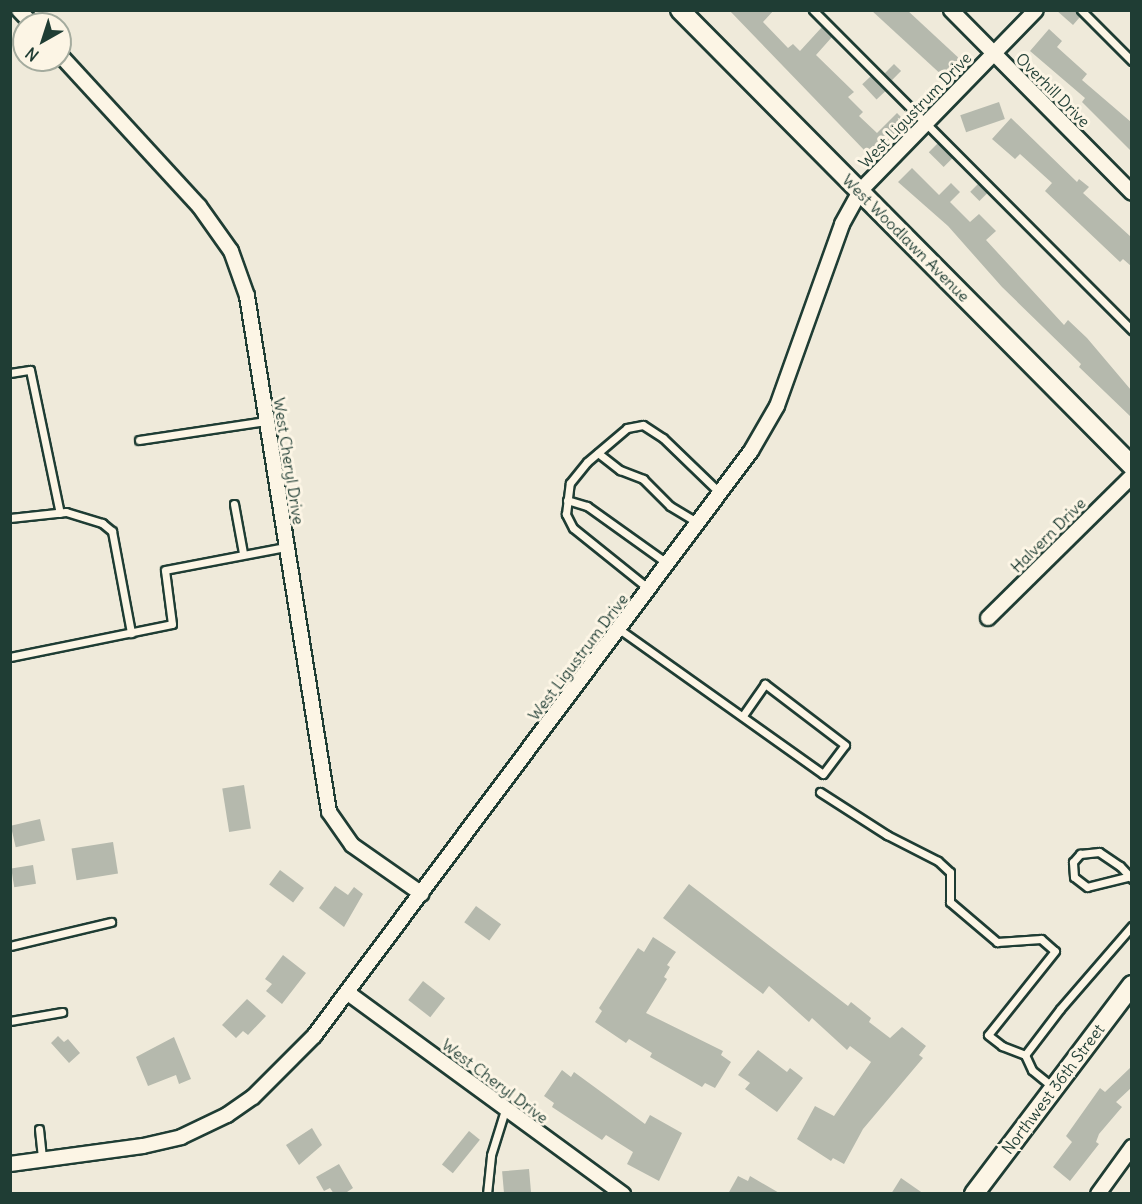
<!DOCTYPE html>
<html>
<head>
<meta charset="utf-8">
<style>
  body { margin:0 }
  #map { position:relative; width:1142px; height:1204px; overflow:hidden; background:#efeada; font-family:Delius,sans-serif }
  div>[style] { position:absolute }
  .building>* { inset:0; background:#b5b9ad; transform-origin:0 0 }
  .roads { filter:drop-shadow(2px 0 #1f3d34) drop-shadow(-2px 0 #1f3d34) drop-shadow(0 2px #1f3d34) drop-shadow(0 -2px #1f3d34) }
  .lane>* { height:7px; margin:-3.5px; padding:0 3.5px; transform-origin:3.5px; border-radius:3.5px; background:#fcf5e5 }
  .street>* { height:14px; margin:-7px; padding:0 7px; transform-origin:7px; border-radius:7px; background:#fcf5e5 }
  .secondary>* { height:18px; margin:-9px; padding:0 9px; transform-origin:9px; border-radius:9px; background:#fcf5e5 }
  span { translate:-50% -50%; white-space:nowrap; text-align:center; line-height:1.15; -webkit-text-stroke:6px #fcf5e5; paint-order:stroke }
  .street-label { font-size:16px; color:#1f3d34 }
  .frame { position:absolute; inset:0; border:12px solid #1f3d34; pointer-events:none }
  .north { position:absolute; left:12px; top:12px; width:60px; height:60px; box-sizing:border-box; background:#fcf5e5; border:2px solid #a4ab9e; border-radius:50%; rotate:219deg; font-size:16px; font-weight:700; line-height:24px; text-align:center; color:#1f3d34 }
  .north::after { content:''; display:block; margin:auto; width:21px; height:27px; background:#1f3d34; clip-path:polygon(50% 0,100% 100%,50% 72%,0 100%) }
</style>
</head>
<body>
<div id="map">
  <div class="building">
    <i style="clip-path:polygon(729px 10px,774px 10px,763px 22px,788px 48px,793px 44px,800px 51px,822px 27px,832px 37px,816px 55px,854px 92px,848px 97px,863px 112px,859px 116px,877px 133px,897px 113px,906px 122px,878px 151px,873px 146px,866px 152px)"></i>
    <i style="clip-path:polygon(871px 10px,907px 10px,962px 61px,945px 78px)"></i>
    <i style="clip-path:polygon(1056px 10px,1075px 10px,1080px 17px,1073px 25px)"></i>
    <i style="clip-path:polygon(1049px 29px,1062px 41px,1057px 47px,1087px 74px,1082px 80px,1131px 122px,1131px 151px,1082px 102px,1085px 98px,1030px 51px)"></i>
    <i style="left:894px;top:64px;width:10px;height:13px;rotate:45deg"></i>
    <i style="left:871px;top:76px;width:21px;height:12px;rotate:47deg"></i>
    <i style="left:999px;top:102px;width:18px;height:41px;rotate:71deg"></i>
    <i style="clip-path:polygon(1011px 118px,1077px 182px,1079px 179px,1089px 187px,1083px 193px,1131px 237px,1131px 266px,1123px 259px,1120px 262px,1045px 191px,1052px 183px,1020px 154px,1015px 159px,992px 139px)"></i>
    <i style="left:938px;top:143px;width:21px;height:13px;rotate:45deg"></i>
    <i style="clip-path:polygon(912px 168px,939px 195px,951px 183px,960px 192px,950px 202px,970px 222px,979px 214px,996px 231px,986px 240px,1064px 325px,1068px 320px,1087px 338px,1131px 390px,1131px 417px,1079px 367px,1081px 364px,1002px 287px,948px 226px,898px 182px)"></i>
    <i style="left:978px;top:184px;width:13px;height:11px;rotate:45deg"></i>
    <i style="left:244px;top:785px;width:44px;height:22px;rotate:81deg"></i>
    <i style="left:40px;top:819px;width:22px;height:30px;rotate:77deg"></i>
    <i style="left:113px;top:842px;width:32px;height:42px;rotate:81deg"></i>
    <i style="left:33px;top:865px;width:19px;height:22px;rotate:81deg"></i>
    <i style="left:280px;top:870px;width:30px;height:18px;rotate:37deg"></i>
    <i style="clip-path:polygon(689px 884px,848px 1006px,851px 1002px,871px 1018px,869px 1022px,890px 1038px,902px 1027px,926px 1046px,919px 1055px,923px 1058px,863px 1129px,844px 1164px,833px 1158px,831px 1161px,797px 1139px,815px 1106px,834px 1116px,871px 1062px,850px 1046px,847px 1050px,812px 1018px,809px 1022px,769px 986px,763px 994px,663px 918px)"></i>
    <i style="clip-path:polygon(335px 886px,348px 895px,354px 887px,363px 894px,344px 927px,319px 908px)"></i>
    <i style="left:476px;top:906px;width:31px;height:20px;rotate:36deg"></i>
    <i style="clip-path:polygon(653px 937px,676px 952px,667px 965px,670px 967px,664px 977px,667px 979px,646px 1013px,723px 1051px,721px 1055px,731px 1062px,715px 1088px,705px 1083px,702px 1087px,650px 1057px,652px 1053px,629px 1039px,626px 1043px,595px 1022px,602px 1011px,599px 1008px,638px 948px,644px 952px)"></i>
    <i style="clip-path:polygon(283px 955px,306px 973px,282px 1004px,266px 991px,272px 984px,265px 979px)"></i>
    <i style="left:423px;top:981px;width:28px;height:24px;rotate:38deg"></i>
    <i style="clip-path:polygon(247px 999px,266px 1016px,248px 1035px,243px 1031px,236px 1038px,222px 1025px)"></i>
    <i style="clip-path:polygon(58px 1036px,64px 1042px,68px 1039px,80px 1053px,69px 1063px,51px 1043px)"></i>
    <i style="clip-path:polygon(174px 1037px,191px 1079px,179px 1084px,176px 1075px,148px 1086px,136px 1057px)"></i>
    <i style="clip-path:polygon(758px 1050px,787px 1072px,790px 1068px,803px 1078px,777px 1112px,745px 1089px,750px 1083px,738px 1075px)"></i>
    <i style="clip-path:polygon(1131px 1067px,1131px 1088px,1116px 1102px,1122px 1107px,1099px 1134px,1096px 1142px,1099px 1144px,1070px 1181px,1053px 1167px,1072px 1142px,1066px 1136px,1100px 1088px,1105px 1092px)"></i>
    <i style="clip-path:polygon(562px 1070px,571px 1077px,574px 1072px,645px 1124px,650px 1115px,682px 1133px,659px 1181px,627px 1164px,633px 1152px,606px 1135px,602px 1140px,552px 1107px,554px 1103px,544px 1096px)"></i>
    <i style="clip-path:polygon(312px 1128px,322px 1145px,299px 1165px,286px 1145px)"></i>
    <i style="left:469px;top:1131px;width:14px;height:43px;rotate:39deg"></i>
    <i style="clip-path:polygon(339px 1164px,353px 1188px,344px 1194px,334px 1194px,330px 1188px,324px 1191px,316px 1177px)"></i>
    <i style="left:529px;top:1169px;width:25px;height:27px;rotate:85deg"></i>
    <i style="clip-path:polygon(738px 1176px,748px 1181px,750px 1176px,781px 1194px,728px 1194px)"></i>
    <i style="clip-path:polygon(901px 1178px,924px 1194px,891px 1194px)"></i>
  </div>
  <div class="roads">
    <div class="lane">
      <i style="left:813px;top:10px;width:452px;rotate:45.1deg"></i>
      <i style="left:1081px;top:10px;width:72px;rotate:45deg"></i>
      <i style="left:10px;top:373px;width:20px;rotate:-9deg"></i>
      <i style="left:30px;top:370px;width:146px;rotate:78.2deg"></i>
      <i style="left:139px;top:440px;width:128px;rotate:-8.5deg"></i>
      <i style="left:598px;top:453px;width:28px;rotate:38deg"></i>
      <i style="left:620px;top:470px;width:25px;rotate:21deg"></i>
      <i style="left:643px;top:479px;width:38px;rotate:45deg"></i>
      <i style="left:670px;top:506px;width:33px;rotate:31deg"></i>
      <i style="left:567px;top:500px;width:21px;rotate:17deg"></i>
      <i style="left:587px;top:506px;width:100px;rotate:35.6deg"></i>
      <i style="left:234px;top:504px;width:50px;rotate:79.6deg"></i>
      <i style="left:10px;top:518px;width:56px;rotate:-6.1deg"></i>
      <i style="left:66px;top:512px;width:38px;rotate:17deg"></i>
      <i style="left:102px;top:523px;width:13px;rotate:39deg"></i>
      <i style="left:112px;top:531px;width:104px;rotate:79.4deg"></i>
      <i style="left:649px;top:589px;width:97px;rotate:-141.2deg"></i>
      <i style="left:573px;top:528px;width:16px;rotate:-117deg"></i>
      <i style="left:566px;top:514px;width:31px;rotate:-83deg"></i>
      <i style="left:570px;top:483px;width:27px;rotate:-51deg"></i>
      <i style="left:587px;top:462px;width:52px;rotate:-40.4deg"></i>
      <i style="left:627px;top:428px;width:16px;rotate:-11deg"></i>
      <i style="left:643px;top:425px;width:24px;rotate:33deg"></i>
      <i style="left:663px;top:438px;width:79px;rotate:44deg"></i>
      <i style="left:619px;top:629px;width:250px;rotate:35.4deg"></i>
      <i style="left:823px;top:774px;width:36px;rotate:-53deg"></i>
      <i style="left:845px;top:745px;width:101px;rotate:-142.7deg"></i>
      <i style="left:765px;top:684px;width:39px;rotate:125deg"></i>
      <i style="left:10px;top:657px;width:165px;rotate:-11.5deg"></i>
      <i style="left:172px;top:624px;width:54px;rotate:-97.4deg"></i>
      <i style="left:165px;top:570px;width:123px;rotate:-10.8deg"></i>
      <i style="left:820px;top:792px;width:80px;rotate:32.7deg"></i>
      <i style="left:887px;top:835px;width:57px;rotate:27deg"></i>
      <i style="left:938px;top:861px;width:16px;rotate:43deg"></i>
      <i style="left:950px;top:872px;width:30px;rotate:90deg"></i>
      <i style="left:950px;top:902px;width:62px;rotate:40.4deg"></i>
      <i style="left:997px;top:942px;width:44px;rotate:-3.9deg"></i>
      <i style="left:1041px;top:939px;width:18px;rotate:41deg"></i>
      <i style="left:1055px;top:951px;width:107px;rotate:128.6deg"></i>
      <i style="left:988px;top:1035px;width:18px;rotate:38deg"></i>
      <i style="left:1002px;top:1046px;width:25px;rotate:21deg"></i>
      <i style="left:1127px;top:877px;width:41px;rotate:166deg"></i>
      <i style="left:1087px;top:887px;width:16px;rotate:-142deg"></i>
      <i style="left:1074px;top:877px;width:15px;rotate:-94deg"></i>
      <i style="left:1073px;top:862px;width:11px;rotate:-49deg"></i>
      <i style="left:1080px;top:854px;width:19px;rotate:-6deg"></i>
      <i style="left:1099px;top:852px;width:25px;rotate:34deg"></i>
      <i style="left:1120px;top:866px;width:18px;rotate:47deg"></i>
      <i style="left:10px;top:946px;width:104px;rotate:-13.4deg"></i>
      <i style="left:10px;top:1021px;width:53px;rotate:-9.8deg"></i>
      <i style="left:1054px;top:1088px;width:28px;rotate:-141deg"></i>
      <i style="left:1032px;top:1070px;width:17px;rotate:-115deg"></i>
      <i style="left:1025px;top:1055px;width:58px;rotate:-52.7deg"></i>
      <i style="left:1060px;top:1009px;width:110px;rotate:-49.1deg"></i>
      <i style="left:39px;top:1129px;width:31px;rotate:84deg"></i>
      <i style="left:487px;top:1194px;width:39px;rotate:-84deg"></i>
      <i style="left:491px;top:1155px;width:47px;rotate:-72.7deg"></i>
    </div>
    <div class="street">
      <i style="left:19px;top:10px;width:19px;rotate:47deg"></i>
      <i style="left:951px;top:10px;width:257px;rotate:45.3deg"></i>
      <i style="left:60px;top:55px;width:205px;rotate:47.4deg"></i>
      <i style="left:199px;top:206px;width:55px;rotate:54.6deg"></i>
      <i style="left:231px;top:251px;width:48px;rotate:70.4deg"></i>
      <i style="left:247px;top:296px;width:522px;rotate:80.97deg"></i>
      <i style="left:329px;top:812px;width:40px;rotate:55.1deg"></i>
      <i style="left:352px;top:845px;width:85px;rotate:35deg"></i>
      <i style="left:988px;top:618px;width:202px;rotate:-44.6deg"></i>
      <i style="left:348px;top:993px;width:341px;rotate:36.2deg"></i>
      <i style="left:10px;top:1164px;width:134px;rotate:-7.7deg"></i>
      <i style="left:143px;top:1146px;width:39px;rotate:-13deg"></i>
      <i style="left:181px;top:1137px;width:51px;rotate:-25.6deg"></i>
      <i style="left:227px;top:1115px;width:32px;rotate:-35deg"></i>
      <i style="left:253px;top:1097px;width:86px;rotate:-45deg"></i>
      <i style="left:314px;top:1036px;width:730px;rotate:-53.24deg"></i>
      <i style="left:751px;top:451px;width:52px;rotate:-60deg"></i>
      <i style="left:777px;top:406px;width:193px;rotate:-70.3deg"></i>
      <i style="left:842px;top:224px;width:38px;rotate:-61deg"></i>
      <i style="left:860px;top:191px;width:252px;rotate:-45.8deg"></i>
      <i style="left:1098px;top:1194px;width:58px;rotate:-54.1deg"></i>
    </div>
    <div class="secondary">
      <i style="left:680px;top:10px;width:642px;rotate:45.25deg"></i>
      <i style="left:974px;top:1194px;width:262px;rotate:-52.9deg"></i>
    </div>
  </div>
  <div class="street-label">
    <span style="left:1053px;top:90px;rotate:45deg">Overhill Drive</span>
    <span style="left:915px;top:110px;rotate:-46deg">West Ligustrum Drive</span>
    <span style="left:906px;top:238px;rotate:45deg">West Woodlawn Avenue</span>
    <span style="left:289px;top:461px;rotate:81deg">West Cheryl Drive</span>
    <span style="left:1048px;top:535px;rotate:-45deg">Halvern Drive</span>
    <span style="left:578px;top:657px;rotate:-53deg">West Ligustrum Drive</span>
    <span style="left:495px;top:1081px;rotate:37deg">West Cheryl Drive</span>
    <span style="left:1053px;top:1089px;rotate:-53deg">Northwest 36th Street</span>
  </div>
  <div class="frame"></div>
  <div class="north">N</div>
</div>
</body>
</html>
